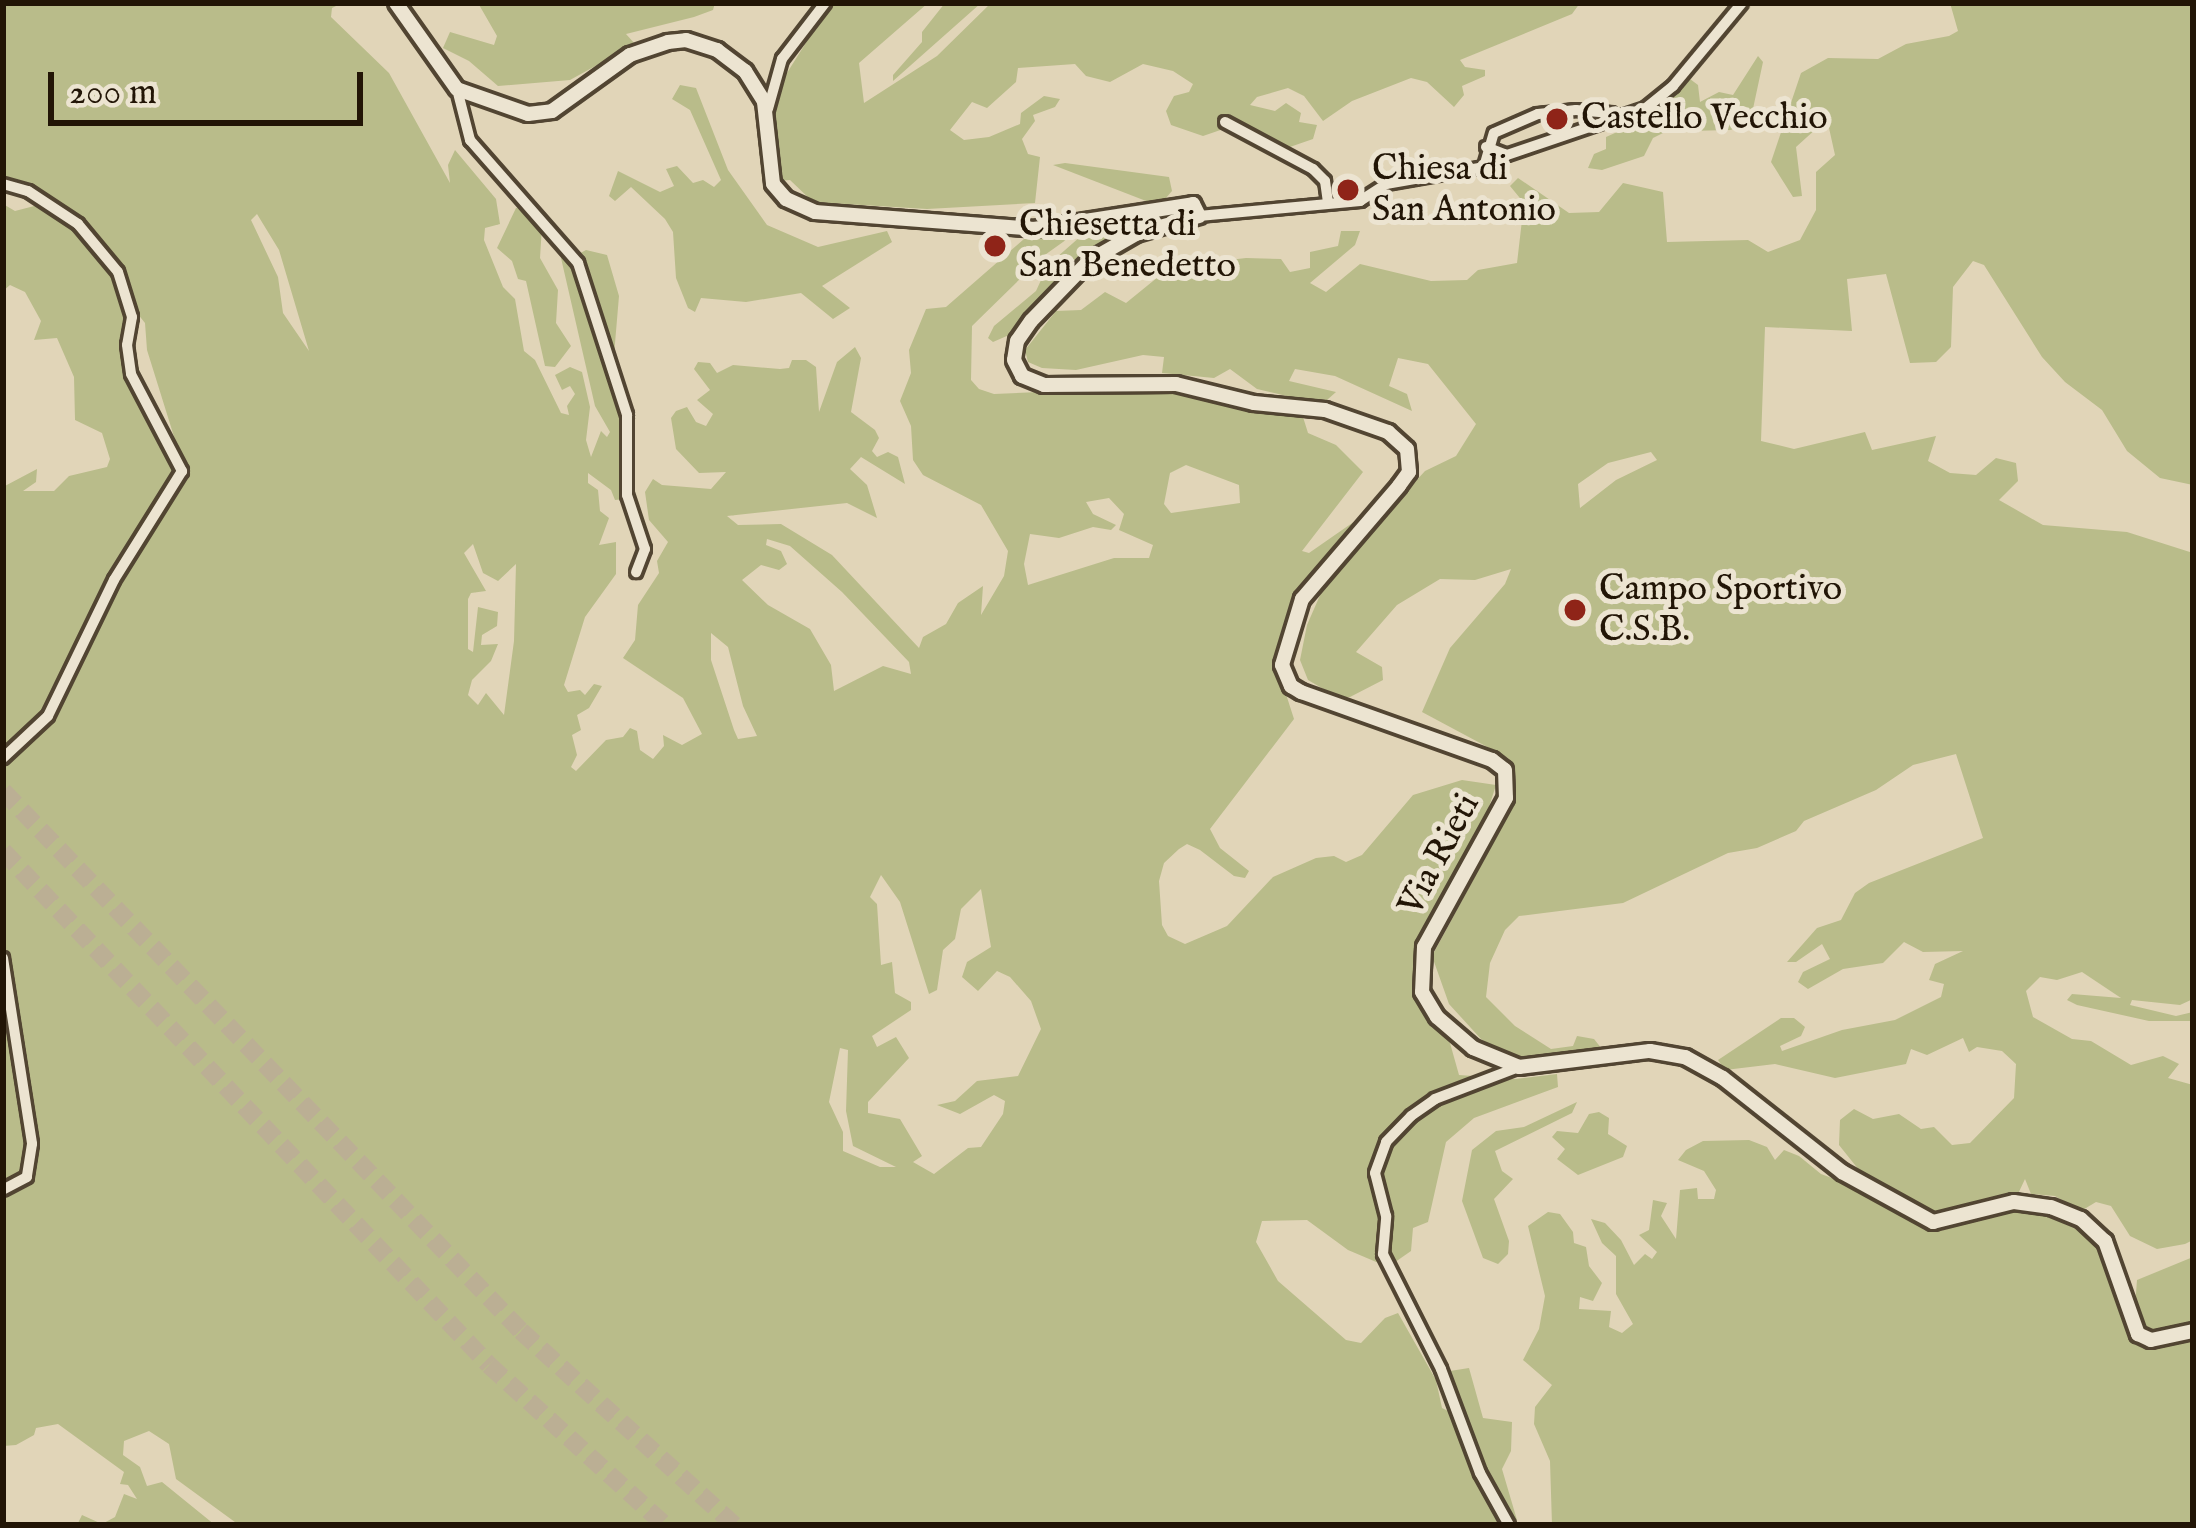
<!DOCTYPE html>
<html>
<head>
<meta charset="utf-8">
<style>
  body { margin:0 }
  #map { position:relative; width:2196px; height:1528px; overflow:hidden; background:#e1d5b8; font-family:"IM FELL English",serif }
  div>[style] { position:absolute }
  .green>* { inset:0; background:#b9bc8a }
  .trunk-tunnel>* { height:18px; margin-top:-9px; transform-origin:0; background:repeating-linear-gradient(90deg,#bbaf94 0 18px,transparent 0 27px) }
  .roads { filter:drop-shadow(3px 0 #524532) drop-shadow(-3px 0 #524532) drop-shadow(0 3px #524532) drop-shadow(0 -3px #524532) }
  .minor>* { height:10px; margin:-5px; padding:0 5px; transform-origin:5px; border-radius:5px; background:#ece4d1 }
  .tertiary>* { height:14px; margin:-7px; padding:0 7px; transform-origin:7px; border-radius:7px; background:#ece4d1 }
  .dots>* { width:33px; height:33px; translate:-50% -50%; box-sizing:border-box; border:6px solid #ece4d1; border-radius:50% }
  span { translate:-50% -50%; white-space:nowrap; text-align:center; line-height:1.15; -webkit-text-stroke:10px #ece4d1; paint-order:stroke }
  .poi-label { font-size:36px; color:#221506 }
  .left { translate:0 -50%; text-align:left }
  .street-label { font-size:36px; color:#221506 }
  .frame { position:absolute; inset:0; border:6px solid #221506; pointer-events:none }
  .scale { position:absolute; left:48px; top:72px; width:315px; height:54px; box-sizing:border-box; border:6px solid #221506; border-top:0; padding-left:15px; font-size:36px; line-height:42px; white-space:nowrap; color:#221506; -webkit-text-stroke:9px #ece4d1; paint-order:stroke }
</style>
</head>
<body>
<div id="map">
  <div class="green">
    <i style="clip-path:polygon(evenodd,3px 3px,342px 3px,332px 8px,331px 17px,389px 73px,450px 183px,448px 165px,455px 150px,496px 199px,500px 224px,485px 228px,484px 240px,503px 287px,515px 299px,524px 351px,535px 360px,561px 413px,569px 415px,567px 406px,575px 394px,570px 386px,562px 390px,555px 375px,570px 367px,582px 372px,590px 407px,586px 440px,591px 457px,601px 431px,607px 437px,610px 432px,595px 406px,561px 258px,563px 252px,575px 256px,586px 250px,607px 255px,619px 296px,613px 367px,634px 435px,624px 499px,615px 500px,611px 490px,588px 473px,588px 483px,598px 490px,600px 511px,609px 518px,599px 545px,616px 542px,616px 574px,585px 617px,564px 685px,568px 692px,580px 690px,585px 695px,594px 684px,602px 686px,589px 708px,577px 715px,581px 730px,572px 735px,577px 755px,571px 767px,576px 771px,606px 740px,623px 737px,630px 728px,637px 731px,640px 750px,653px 759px,664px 746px,663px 735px,682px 745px,702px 734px,683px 698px,623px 658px,635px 640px,638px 605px,659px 573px,657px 561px,668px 542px,649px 520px,645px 492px,653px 479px,662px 485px,711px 489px,726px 472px,699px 473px,676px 449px,671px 418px,676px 411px,687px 407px,696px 422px,706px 426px,713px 414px,697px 400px,710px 390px,694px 369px,698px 362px,710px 363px,717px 373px,733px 365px,780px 369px,789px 368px,792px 360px,806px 360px,816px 367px,819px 412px,837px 362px,855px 347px,861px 358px,851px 412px,875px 430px,879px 438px,872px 451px,877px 457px,888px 452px,898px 457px,905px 484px,861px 457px,850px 469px,867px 485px,877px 518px,847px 503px,727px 516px,738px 525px,781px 524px,832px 555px,919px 648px,923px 637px,946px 624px,958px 603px,983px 586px,981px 615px,1004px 576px,1008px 551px,981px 505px,923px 475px,913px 460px,911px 426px,900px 401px,911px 373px,909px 350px,926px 309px,946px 307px,1032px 232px,1084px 227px,1042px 257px,1040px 271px,1023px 276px,972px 326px,971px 380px,979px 389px,994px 394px,1129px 388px,1292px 407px,1303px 417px,1308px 433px,1336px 445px,1363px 472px,1302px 551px,1309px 553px,1368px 512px,1297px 589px,1276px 663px,1294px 719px,1210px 829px,1220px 848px,1249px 871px,1245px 878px,1234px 876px,1200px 850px,1187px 844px,1179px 849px,1164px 863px,1159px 881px,1162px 925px,1168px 936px,1185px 944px,1227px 926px,1273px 877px,1316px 858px,1334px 856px,1346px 862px,1362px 855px,1413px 795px,1462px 780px,1496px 785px,1483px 826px,1420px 946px,1414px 990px,1423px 1013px,1450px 1043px,1459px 1075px,1515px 1079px,1557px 1074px,1558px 1087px,1474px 1118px,1446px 1142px,1428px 1222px,1413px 1228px,1411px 1251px,1388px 1267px,1348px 1250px,1307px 1220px,1262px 1221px,1256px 1242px,1278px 1281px,1346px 1340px,1361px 1343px,1385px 1318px,1398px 1313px,1436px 1380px,1442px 1408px,1450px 1412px,1450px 1371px,1469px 1368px,1483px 1418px,1512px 1422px,1511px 1451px,1502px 1469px,1517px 1520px,1509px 1525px,239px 1525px,176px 1479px,169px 1444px,149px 1431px,124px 1441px,123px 1455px,140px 1467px,147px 1486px,162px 1482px,215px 1525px,77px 1525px,82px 1515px,102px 1524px,115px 1517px,124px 1494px,137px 1499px,128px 1485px,120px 1484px,124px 1472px,58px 1424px,36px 1428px,34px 1435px,16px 1445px,3px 1446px,3px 487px,37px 469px,36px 482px,23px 491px,54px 491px,69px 476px,107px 467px,110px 459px,102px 433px,75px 420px,74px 377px,57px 338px,34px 340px,41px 321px,25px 292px,10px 285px,3px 291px,3px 204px,15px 211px,42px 204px,43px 196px,3px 178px,3px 3px,257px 214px,279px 250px,309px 351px,283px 313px,278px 277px,251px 220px,257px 214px,3px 3px,137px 313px,145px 323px,147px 350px,176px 443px,159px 436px,132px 390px,123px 354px,128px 317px,137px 313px,3px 3px,1186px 465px,1239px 485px,1240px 503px,1171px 513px,1164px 504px,1170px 473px,1186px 465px,3px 3px,1109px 498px,1124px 514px,1119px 530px,1153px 545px,1149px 558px,1114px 558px,1028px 585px,1024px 564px,1030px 534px,1059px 538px,1093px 527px,1111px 530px,1116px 525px,1093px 514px,1086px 502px,1109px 498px,3px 3px,767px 539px,790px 546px,842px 592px,909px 662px,911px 674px,883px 666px,834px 691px,831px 665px,810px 629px,768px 605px,742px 580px,761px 565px,779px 570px,787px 564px,781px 551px,766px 545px,767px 539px,3px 3px,473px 544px,483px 573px,498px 581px,516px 564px,514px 641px,504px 715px,486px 693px,478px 705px,468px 695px,472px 680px,491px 661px,498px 644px,481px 645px,482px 635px,497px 626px,498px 612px,478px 607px,473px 652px,468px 649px,468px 599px,471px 593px,486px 591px,464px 553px,473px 544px,3px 3px,711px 633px,728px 647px,743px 706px,757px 736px,738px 739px,734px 730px,711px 660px,711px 633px,3px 3px,881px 875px,900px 902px,929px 994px,937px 990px,943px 950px,955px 939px,961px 909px,981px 889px,991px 947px,967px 962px,962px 977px,978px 991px,997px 971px,1010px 977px,1031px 1001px,1041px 1029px,1018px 1076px,977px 1081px,955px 1101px,937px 1105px,960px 1114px,994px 1095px,1005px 1101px,1003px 1114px,981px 1147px,968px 1148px,934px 1174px,913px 1162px,922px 1156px,900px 1119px,868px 1113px,868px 1102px,909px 1058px,896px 1037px,877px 1047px,872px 1036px,911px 1010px,911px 1002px,895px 993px,892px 962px,881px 965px,877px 904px,870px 897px,881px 875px,3px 3px,840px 1048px,848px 1050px,846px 1111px,853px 1146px,896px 1167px,880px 1167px,843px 1151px,843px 1132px,829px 1102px,840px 1048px)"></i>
    <i style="clip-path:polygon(478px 3px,715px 3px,713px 10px,694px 17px,626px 34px,635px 44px,570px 80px,498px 86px,469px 61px,443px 48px,450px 32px,494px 45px,497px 36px)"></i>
    <i style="clip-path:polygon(831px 3px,928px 3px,859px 63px,864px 103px,937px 56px,991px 3px,1580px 3px,1572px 14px,1460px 60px,1465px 67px,1485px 70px,1485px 76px,1462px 86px,1464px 95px,1454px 107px,1427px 82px,1411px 78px,1352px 101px,1323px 121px,1304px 96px,1288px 88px,1257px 97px,1250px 105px,1275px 111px,1286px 103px,1301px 113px,1299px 122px,1317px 125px,1313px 139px,1284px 149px,1235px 125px,1203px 136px,1171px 125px,1166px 111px,1174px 96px,1189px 92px,1193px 84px,1173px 71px,1143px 64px,1110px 82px,1086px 76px,1075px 64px,1018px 68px,1016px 82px,987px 108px,972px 102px,950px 130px,964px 140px,989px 137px,1020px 124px,1021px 113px,1044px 96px,1060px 99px,1055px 107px,1033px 115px,1035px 121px,1022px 139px,1028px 154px,1040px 157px,1035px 203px,927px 209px,813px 202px,790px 180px,779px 181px,771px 117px,780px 84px)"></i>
    <i style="clip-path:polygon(945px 3px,981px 3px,893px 81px,893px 75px,922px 42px,922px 32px)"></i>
    <i style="clip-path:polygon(evenodd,1950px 3px,2193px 3px,2193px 485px,2160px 478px,2127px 451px,2102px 410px,2065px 382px,2042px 357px,1984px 265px,1973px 261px,1953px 287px,1951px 347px,1936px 362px,1910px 363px,1886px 274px,1847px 279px,1852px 331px,1765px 327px,1761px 441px,1794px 449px,1865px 432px,1872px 450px,1936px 436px,1928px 461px,1950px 473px,1976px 475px,1996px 458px,2016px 463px,2018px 481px,1999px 500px,2043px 525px,2127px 532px,2193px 553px,2193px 999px,2180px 1005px,2132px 1000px,2130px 1005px,2176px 1016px,2193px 1012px,2193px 1021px,2149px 1021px,2077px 1005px,2067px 1000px,2072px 994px,2121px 998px,2082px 972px,2057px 980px,2040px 977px,2026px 991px,2033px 1017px,2072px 1039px,2091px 1041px,2131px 1065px,2163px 1056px,2179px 1064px,2168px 1078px,2193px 1085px,2193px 1240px,2185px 1244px,2157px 1249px,2130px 1236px,2111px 1206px,2096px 1202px,2081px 1211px,2055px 1196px,2031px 1194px,2025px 1179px,2017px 1196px,1953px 1214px,1924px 1211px,1859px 1170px,1839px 1145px,1840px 1120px,1854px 1109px,1873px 1119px,1899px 1114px,1921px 1129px,1934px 1127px,1952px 1145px,1970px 1143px,2014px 1098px,2016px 1064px,2002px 1051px,1977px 1047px,1969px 1052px,1963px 1038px,1927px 1055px,1911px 1049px,1906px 1064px,1835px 1078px,1775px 1064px,1725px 1070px,1718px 1060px,1781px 1018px,1794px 1018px,1805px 1027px,1801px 1036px,1780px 1046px,1782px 1051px,1842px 1030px,1895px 1020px,1941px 997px,1944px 984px,1929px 980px,1935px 964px,1963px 951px,1923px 952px,1904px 942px,1883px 963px,1843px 969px,1808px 989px,1798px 982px,1803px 972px,1830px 959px,1822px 944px,1796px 962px,1787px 962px,1817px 928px,1841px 920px,1855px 893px,1869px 883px,1983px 838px,1956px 754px,1913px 765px,1876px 790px,1804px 821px,1796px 831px,1757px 848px,1728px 853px,1623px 903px,1519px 916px,1505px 930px,1490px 963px,1486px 997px,1515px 1026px,1551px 1049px,1573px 1046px,1577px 1036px,1594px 1039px,1602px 1049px,1541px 1062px,1505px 1057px,1481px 1039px,1449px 1004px,1432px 956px,1504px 823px,1516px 788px,1515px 770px,1508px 758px,1422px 712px,1450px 648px,1505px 584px,1511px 569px,1475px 580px,1440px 579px,1397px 605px,1356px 652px,1382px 667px,1383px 680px,1350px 697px,1337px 697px,1308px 680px,1300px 660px,1307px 625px,1328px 577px,1425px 471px,1456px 456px,1476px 424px,1428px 364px,1398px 358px,1389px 386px,1407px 394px,1412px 411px,1335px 376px,1295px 369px,1289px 381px,1336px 392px,1327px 400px,1291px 397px,1257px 389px,1230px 369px,1214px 378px,1162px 373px,1164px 357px,1143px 355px,1076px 370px,1042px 368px,1028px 362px,1025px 350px,1056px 311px,1081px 310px,1105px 292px,1126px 303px,1158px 277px,1196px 264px,1246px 258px,1281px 259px,1290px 272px,1310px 268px,1310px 252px,1338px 246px,1341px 231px,1360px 231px,1355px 245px,1310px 283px,1326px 292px,1360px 264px,1431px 281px,1467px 280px,1478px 270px,1517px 263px,1524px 203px,1510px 186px,1518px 178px,1569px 213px,1599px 212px,1623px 183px,1663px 192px,1667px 242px,1748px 240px,1768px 252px,1800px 240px,1816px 210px,1816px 172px,1835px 155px,1827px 119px,1796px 147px,1802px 196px,1793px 197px,1771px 162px,1801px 73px,1828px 58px,1878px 59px,1906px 44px,1949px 36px,1958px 31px,1950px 3px,1651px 452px,1657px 460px,1616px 480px,1580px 508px,1578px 484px,1608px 463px,1651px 452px)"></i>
    <i style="clip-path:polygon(1758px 56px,1763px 62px,1751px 118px,1731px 130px,1687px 131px,1685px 110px,1673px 114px,1664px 108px,1690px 79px,1698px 85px,1700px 102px,1719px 92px,1733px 95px)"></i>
    <i style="clip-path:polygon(680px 85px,696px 88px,728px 170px,767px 225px,818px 247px,887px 231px,892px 242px,822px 286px,850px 308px,833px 319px,801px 293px,746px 302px,701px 298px,695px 312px,688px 308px,676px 278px,673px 232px,665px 219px,631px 187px,615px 201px,609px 196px,618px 171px,660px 192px,674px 186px,666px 169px,677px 166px,693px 183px,703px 180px,714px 187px,721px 180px,690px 110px,672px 99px)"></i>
    <i style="clip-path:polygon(1663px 119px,1667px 131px,1653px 138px,1644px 156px,1602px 170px,1588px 168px,1594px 154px,1606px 149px,1606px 137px,1644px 120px)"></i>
    <i style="clip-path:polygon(1065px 163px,1169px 177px,1172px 191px,1159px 206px,1053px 165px)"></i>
    <i style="clip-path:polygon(516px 208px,529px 209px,542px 226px,540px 258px,558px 290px,556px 323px,571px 346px,555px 367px,545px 366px,526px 281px,518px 279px,512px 261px,497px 248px)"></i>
    <i style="clip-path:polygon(1152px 215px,1153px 224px,1086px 255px,1009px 335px,993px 342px,988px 338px,994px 326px,1036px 291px,1048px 265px,1081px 236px)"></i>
    <i style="clip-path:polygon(1577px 1102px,1572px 1113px,1495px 1151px,1502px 1171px,1513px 1179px,1494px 1199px,1509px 1241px,1508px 1254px,1498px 1264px,1483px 1258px,1462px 1201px,1472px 1150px,1496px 1131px,1524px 1127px)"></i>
    <i style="clip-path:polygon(1599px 1112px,1609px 1118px,1608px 1134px,1627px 1146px,1623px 1157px,1578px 1175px,1557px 1159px,1565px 1149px,1552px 1137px,1557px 1131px,1578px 1133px,1589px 1114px)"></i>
    <i style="clip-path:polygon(1749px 1140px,1767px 1147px,1775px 1160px,1784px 1150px,1799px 1156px,1821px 1174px,1856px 1187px,1923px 1227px,1940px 1231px,2019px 1208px,2041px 1209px,2088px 1228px,2105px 1251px,2136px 1344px,2193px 1337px,2193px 1525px,1552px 1525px,1550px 1461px,1534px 1424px,1535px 1407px,1552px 1385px,1523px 1360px,1539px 1329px,1545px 1296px,1528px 1226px,1548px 1212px,1560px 1214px,1573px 1232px,1574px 1243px,1586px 1247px,1589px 1266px,1602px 1283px,1593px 1301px,1580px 1297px,1579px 1309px,1611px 1311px,1609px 1327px,1622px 1333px,1633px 1324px,1616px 1294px,1616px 1256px,1602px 1243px,1591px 1219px,1605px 1223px,1621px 1240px,1634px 1265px,1645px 1254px,1652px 1259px,1657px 1252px,1639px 1235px,1649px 1230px,1653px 1200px,1667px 1203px,1661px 1216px,1676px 1239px,1680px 1190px,1697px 1188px,1698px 1199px,1714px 1199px,1716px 1190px,1704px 1171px,1678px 1160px,1686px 1150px,1703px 1141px)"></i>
    <i style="clip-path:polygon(2193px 1257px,2193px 1324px,2149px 1331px,2139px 1323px,2135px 1307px,2137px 1280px)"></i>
  </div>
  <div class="trunk-tunnel">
    <i style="left:3px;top:791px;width:748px;rotate:46.19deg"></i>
    <i style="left:521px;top:1331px;width:288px;rotate:42.3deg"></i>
    <i style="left:3px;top:851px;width:707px;rotate:46.6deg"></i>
    <i style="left:489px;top:1365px;width:238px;rotate:42.3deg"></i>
  </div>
  <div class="roads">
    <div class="minor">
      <i style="left:457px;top:89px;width:53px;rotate:75.7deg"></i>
      <i style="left:470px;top:140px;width:164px;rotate:48.7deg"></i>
      <i style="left:578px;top:263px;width:160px;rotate:72.1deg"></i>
      <i style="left:627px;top:415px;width:80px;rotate:90deg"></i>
      <i style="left:627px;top:495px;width:57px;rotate:71.6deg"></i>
      <i style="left:645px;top:549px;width:25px;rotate:111deg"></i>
      <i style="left:768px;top:109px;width:52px;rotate:-74.4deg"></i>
      <i style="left:782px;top:59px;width:71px;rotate:-52.5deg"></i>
      <i style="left:1225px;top:122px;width:100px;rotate:28.1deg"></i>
      <i style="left:1313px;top:169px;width:17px;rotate:45deg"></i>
      <i style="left:1325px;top:181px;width:21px;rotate:82deg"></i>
      <i style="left:1486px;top:147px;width:22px;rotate:21deg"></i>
      <i style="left:1507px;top:155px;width:147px;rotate:-18.7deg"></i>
      <i style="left:1646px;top:108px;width:35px;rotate:-39deg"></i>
      <i style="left:1673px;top:86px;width:108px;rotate:-50.3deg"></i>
      <i style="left:3px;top:184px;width:26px;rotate:16deg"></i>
      <i style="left:28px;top:191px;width:60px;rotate:33.4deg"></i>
      <i style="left:78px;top:224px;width:62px;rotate:50.2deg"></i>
      <i style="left:118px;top:272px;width:47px;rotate:72.7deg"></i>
      <i style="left:132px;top:317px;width:28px;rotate:100deg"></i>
      <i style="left:127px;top:345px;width:29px;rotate:82deg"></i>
      <i style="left:131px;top:374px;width:110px;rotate:62.3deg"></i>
      <i style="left:182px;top:471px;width:128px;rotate:122deg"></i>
      <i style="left:114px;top:580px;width:151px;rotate:115.9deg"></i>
      <i style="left:48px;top:716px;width:62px;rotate:137deg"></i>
      <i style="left:1199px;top:216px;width:162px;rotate:-5.3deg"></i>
      <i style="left:1360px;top:201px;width:31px;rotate:-33deg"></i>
      <i style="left:1386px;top:184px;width:99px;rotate:-9.8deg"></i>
      <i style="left:1484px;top:167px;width:35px;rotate:-74deg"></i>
      <i style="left:1494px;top:133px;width:48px;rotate:-23.4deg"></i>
      <i style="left:1538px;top:114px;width:38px;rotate:-6deg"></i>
      <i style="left:1576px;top:110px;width:35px;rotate:5deg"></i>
      <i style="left:1611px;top:113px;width:9px;rotate:41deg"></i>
      <i style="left:3px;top:958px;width:188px;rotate:81.1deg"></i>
      <i style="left:32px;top:1144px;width:33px;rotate:99deg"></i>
      <i style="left:27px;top:1177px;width:27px;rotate:152deg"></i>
      <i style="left:1509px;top:1525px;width:60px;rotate:-119.1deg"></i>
      <i style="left:1480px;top:1473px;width:111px;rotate:-110.6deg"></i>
      <i style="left:1441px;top:1369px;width:129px;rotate:-116.8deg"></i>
      <i style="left:1383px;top:1254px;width:38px;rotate:-85deg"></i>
      <i style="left:1386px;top:1216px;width:44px;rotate:-104.3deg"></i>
      <i style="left:1375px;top:1173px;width:33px;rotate:-70deg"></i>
      <i style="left:1386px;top:1142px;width:36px;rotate:-46deg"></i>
      <i style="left:1411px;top:1116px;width:29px;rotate:-35deg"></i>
      <i style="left:1435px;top:1099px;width:90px;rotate:-20.9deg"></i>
    </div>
    <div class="tertiary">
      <i style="left:396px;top:3px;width:105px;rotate:54.7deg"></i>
      <i style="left:457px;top:89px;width:75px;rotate:19.4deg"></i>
      <i style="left:528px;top:114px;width:24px;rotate:-7deg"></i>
      <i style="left:552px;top:111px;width:96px;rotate:-35.7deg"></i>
      <i style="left:630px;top:55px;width:40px;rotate:-18.9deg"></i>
      <i style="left:668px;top:42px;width:18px;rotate:-6deg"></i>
      <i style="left:686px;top:40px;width:33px;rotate:18deg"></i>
      <i style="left:717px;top:50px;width:35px;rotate:37deg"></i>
      <i style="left:745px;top:71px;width:36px;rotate:58deg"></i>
      <i style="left:764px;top:102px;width:82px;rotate:83.7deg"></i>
      <i style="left:773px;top:184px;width:20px;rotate:49deg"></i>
      <i style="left:786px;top:199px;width:32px;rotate:24deg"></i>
      <i style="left:815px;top:212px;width:220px;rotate:4.4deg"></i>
      <i style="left:1034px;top:229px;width:161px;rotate:-8.9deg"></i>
      <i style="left:1193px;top:204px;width:13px;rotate:63deg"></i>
      <i style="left:1199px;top:216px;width:66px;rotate:164.1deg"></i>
      <i style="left:1136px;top:234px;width:54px;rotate:150.1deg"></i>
      <i style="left:1089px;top:261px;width:83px;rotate:134deg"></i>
      <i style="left:1031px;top:321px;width:24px;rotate:125deg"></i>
      <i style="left:1017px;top:341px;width:19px;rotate:99deg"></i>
      <i style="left:1014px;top:360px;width:18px;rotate:63deg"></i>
      <i style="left:1022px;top:376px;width:24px;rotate:22deg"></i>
      <i style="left:1044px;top:385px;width:132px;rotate:-0.4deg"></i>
      <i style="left:1176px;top:384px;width:80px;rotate:13.7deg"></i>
      <i style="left:1254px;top:403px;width:71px;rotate:5.6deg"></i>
      <i style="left:1325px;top:410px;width:67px;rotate:19.2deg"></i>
      <i style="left:1388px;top:432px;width:25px;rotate:42deg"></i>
      <i style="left:1407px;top:449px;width:23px;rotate:85deg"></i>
      <i style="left:1409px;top:472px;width:17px;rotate:126deg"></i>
      <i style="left:1399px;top:486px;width:149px;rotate:130.6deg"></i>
      <i style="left:1302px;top:599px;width:69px;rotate:106.9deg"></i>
      <i style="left:1282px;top:665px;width:23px;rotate:67deg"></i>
      <i style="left:1291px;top:686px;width:12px;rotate:31deg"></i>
      <i style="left:1301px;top:692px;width:203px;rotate:19.6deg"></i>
      <i style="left:1492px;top:760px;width:16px;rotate:38deg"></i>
      <i style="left:1505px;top:770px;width:28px;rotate:88deg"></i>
      <i style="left:1506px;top:798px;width:170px;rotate:118.8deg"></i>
      <i style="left:1424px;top:947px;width:45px;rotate:92.5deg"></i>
      <i style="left:1422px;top:992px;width:29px;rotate:59deg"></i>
      <i style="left:1437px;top:1017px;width:48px;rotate:40.7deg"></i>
      <i style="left:1473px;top:1048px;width:50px;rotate:22.4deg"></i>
      <i style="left:1519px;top:1067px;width:132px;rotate:-7deg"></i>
      <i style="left:1650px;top:1051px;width:36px;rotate:10deg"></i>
      <i style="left:1685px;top:1057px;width:43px;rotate:28.9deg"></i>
      <i style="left:1723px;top:1078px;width:152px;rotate:38.3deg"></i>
      <i style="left:1842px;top:1172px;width:104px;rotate:28.8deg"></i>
      <i style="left:1933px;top:1222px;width:83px;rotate:-13.9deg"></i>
      <i style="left:2014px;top:1202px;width:37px;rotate:8deg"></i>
      <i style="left:2051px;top:1207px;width:32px;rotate:22deg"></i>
      <i style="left:2081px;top:1219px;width:33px;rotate:43deg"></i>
      <i style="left:2105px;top:1241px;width:99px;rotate:70.5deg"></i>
      <i style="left:2138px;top:1334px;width:14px;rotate:25deg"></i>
      <i style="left:2151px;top:1340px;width:43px;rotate:-12.1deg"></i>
    </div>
  </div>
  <div class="dots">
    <i style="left:1557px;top:119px;background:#8f2418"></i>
    <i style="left:1348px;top:190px;background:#8f2418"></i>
    <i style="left:995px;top:246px;background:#8f2418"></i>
    <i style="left:1575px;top:610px;background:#8f2418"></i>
  </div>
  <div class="poi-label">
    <span class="left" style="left:1581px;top:119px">Castello Vecchio</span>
    <span class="left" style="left:1372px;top:190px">Chiesa di<br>San Antonio</span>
    <span class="left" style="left:1019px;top:246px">Chiesetta di<br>San Benedetto</span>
    <span class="left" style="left:1599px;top:610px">Campo Sportivo<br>C.S.B.</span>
  </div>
  <div class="street-label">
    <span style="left:1440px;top:855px;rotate:-62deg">Via Rieti</span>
  </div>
  <div class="frame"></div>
  <div class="scale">200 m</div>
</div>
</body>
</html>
